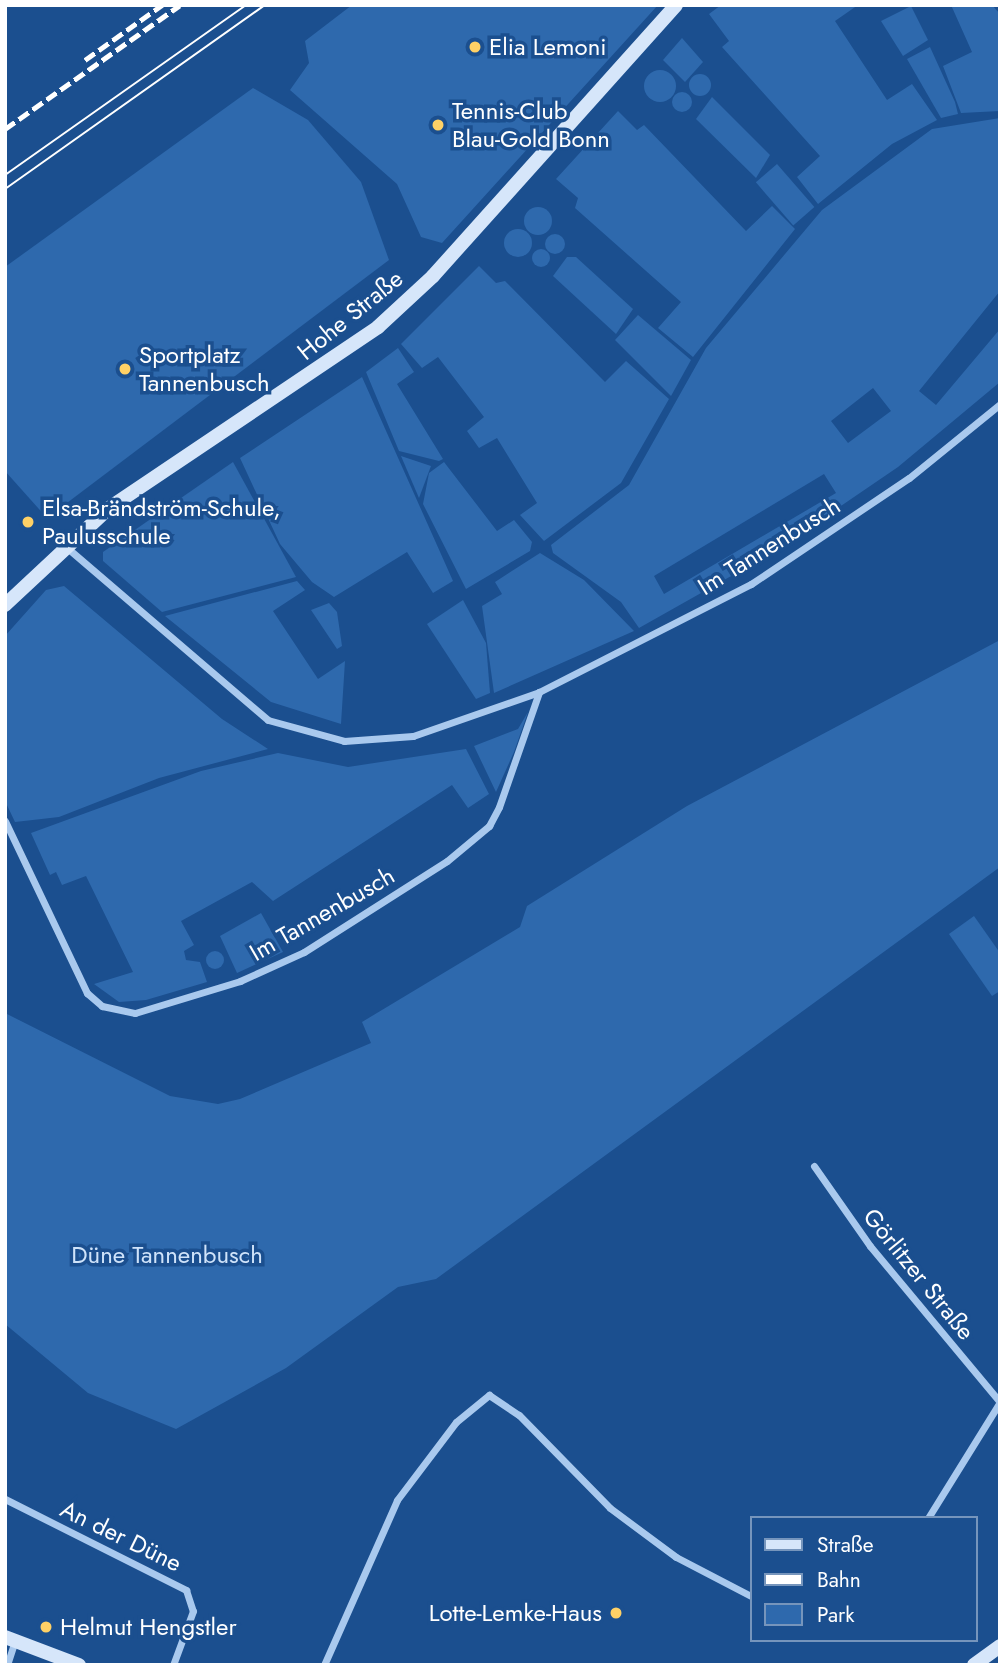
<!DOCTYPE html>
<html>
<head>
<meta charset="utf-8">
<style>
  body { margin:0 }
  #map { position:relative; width:1005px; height:1670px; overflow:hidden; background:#1b4f8f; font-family:Jost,sans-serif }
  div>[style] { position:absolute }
  .green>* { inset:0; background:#2e69ad; transform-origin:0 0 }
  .round { border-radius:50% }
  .street>* { height:7px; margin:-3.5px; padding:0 3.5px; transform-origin:3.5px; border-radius:3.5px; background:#a9c9ee }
  .secondary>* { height:14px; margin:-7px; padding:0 7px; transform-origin:7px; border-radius:7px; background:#d6e6fa }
  .tram>* { height:2px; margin:-1px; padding:0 1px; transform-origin:1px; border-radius:1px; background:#fff }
  .rail>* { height:5px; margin-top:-2.5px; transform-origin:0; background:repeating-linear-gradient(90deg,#fff 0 12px,transparent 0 17px) }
  .dots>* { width:19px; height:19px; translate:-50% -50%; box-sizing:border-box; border:4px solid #1b4f8f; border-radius:50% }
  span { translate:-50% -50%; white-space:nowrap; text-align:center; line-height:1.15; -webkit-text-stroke:7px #1b4f8f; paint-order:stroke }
  .poi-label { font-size:24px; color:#fff }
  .left { translate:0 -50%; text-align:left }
  .right { translate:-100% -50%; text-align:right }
  .street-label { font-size:24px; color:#fff }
  .park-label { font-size:24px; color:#cfe3fa }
  .frame { position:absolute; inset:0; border:7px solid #fff; pointer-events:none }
  .legend { position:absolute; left:750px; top:1516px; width:228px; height:126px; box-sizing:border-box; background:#1b4f8f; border:2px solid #7695bc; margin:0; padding:9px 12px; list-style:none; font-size:21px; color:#fff }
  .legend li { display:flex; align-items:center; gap:14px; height:35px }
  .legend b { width:35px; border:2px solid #7695bc }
</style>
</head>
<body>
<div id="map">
  <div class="green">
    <i style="clip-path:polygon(352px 5px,658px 5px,442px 243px,421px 237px,397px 184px,290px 90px,309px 63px,305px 41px)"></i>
    <i style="clip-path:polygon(721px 5px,858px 5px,835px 21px,887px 100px,912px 84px,937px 120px,892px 144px,818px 204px,797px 177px,820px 156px,722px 47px,729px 41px,709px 14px)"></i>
    <i style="clip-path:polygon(951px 5px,992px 5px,1000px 14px,1000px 111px,961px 113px,943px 66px,972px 52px)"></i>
    <i style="clip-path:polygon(911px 6px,928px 40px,903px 56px,881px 21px)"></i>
    <i style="clip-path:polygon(682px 38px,703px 62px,685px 82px,663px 60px)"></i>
    <i style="clip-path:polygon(930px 47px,955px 102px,958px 114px,941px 118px,907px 59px)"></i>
    <i class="round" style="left:644px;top:70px;width:32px;height:32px"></i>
    <i class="round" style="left:689px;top:74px;width:22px;height:22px"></i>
    <i style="clip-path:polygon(253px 88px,308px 120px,361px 182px,389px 260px,47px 518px,5px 471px,5px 267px)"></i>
    <i class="round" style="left:672px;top:92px;width:20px;height:20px"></i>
    <i style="clip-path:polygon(712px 97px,770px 155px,756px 178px,696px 119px)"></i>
    <i style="clip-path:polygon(618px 111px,637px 130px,644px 125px,746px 231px,772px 206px,795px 229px,693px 357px,658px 328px,681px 302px,575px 208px,578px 198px,556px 179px)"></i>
    <i style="clip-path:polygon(evenodd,1000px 118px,1000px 291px,919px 391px,936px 405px,1000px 329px,1000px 382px,898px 467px,772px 553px,639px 628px,621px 602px,553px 553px,551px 545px,629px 485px,706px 348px,822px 210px,932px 129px,1000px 118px,873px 388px,891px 411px,848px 443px,831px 421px,873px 388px,1000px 118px,824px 474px,836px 493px,664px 594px,654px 576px,824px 474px)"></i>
    <i style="left:777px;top:164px;width:57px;height:28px;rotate:49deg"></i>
    <i class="round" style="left:524px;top:207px;width:28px;height:28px"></i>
    <i class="round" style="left:504px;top:229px;width:28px;height:28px"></i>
    <i class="round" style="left:545px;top:234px;width:20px;height:20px"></i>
    <i class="round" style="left:532px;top:249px;width:18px;height:18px"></i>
    <i style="clip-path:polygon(567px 257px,576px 257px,633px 309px,616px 334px,553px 276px)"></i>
    <i style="clip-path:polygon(479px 266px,496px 283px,505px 281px,605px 382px,626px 361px,669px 399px,621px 483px,544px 541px,520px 515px,537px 503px,497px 438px,479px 448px,467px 431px,484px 417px,438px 357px,422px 368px,401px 344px)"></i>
    <i style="clip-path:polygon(638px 315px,691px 360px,671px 396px,615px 340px)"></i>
    <i style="clip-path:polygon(398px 348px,414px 372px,397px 384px,443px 459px,439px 461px,399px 451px,366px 372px)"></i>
    <i style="clip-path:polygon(362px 377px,453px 581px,433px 593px,407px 552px,334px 597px,312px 582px,280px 544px,240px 458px)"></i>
    <i style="clip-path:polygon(401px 456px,431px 466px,419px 498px)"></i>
    <i style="clip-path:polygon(233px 462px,296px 577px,162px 612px,103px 561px,103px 552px)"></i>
    <i style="clip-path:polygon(444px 462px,497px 531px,514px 520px,532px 542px,530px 551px,466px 589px,423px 504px,429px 473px)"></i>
    <i style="clip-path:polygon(540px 553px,584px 580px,634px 631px,494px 693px,482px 606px,502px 594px,495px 582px)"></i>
    <i style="clip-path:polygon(297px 581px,305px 590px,273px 611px,318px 679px,345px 661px,341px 724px,271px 702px,165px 616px)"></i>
    <i style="clip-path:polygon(64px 586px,222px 719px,268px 749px,159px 778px,59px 817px,15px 822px,5px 801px,5px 636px,46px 590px)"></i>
    <i style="clip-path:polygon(463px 600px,486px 643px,490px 693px,476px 699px,427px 624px)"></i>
    <i style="clip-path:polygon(329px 603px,337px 612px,342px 646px,337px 649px,311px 610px)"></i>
    <i style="clip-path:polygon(1000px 640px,1000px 867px,436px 1279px,398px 1287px,286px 1368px,176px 1429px,88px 1393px,5px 1324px,5px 1013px,170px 1096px,218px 1104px,240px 1099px,371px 1043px,362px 1022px,520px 927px,527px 906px,687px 806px)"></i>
    <i style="clip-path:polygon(528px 712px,514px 752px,496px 792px,474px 746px,518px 729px)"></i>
    <i style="clip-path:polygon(466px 749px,489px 794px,468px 808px,452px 785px,273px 901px,252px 882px,181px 921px,194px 945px,184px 951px,186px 960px,200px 962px,207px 982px,146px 1000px,119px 1002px,94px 984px,133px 972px,86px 876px,62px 885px,56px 872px,50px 875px,31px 833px,201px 771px,278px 753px,348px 767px)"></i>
    <i style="clip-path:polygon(261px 913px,283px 952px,237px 973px,220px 936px)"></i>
    <i style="clip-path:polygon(974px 916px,1000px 953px,1000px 991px,992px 996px,949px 934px)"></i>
    <i class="round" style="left:206px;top:951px;width:18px;height:18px"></i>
  </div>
  <div class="street">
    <i style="left:65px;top:546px;width:267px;rotate:40.6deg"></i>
    <i style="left:268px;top:720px;width:79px;rotate:15.4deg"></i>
    <i style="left:344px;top:741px;width:69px;rotate:-4.1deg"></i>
    <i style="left:413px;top:736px;width:133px;rotate:-19.2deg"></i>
    <i style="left:539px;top:692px;width:238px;rotate:-27deg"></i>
    <i style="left:751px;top:584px;width:190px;rotate:-33.9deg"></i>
    <i style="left:909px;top:478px;width:117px;rotate:-39.1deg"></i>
    <i style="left:5px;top:821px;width:191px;rotate:64.5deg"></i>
    <i style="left:87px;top:993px;width:20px;rotate:41deg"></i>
    <i style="left:102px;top:1006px;width:34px;rotate:12deg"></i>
    <i style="left:135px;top:1013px;width:110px;rotate:-16.9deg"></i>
    <i style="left:240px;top:981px;width:70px;rotate:-24.4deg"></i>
    <i style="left:304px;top:952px;width:169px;rotate:-32.5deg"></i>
    <i style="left:447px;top:861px;width:55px;rotate:-39.8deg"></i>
    <i style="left:489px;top:826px;width:21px;rotate:-62deg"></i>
    <i style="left:499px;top:807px;width:122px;rotate:-70.8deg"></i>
    <i style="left:814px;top:1166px;width:98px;rotate:55deg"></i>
    <i style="left:870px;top:1246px;width:203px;rotate:50.2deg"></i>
    <i style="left:5px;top:1499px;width:203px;rotate:26.7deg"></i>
    <i style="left:186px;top:1590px;width:22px;rotate:72deg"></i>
    <i style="left:193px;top:1611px;width:58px;rotate:110.3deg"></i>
    <i style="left:928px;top:1518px;width:137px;rotate:-58.2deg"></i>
    <i style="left:7px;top:1665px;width:25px;rotate:-72deg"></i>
    <i style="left:324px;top:1665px;width:180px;rotate:-66.1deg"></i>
    <i style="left:397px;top:1500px;width:98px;rotate:-52.9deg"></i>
    <i style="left:456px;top:1422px;width:43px;rotate:-39.3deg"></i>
    <i style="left:489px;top:1395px;width:36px;rotate:34deg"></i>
    <i style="left:519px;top:1415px;width:130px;rotate:45.6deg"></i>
    <i style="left:610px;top:1508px;width:82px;rotate:36.6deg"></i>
    <i style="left:676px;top:1557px;width:85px;rotate:27.5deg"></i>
  </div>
  <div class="secondary">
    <i style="left:5px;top:605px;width:142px;rotate:-43deg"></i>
    <i style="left:109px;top:508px;width:324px;rotate:-33.9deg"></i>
    <i style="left:378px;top:327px;width:75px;rotate:-42.8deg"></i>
    <i style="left:433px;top:276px;width:364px;rotate:-48.1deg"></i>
    <i style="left:5px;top:1637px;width:79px;rotate:20.7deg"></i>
    <i style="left:974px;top:1665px;width:32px;rotate:-36deg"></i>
  </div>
  <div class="tram">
    <i style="left:5px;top:175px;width:295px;rotate:-35.2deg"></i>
    <i style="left:5px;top:189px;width:319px;rotate:-35.3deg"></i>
  </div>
  <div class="rail">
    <i style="left:85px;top:60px;width:95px;rotate:-35.5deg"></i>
    <i style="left:5px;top:129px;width:214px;rotate:-35.3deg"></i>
  </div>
  <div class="dots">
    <i style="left:475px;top:47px;background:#ffd166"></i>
    <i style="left:438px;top:125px;background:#ffd166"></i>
    <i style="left:125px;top:369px;background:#ffd166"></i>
    <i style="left:28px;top:522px;background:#ffd166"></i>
    <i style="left:616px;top:1613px;background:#ffd166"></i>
    <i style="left:46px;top:1627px;background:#ffd166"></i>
  </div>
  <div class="poi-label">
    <span class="left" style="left:489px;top:47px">Elia Lemoni</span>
    <span class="left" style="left:452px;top:125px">Tennis-Club<br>Blau-Gold Bonn</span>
    <span class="left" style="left:139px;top:369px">Sportplatz<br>Tannenbusch</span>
    <span class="left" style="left:42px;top:522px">Elsa-Brändström-Schule,<br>Paulusschule</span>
    <span class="right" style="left:602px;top:1613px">Lotte-Lemke-Haus</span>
    <span class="left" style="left:60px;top:1627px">Helmut Hengstler</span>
  </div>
  <div class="street-label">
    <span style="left:350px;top:315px;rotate:-39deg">Hohe Straße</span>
    <span style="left:769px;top:546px;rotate:-32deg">Im Tannenbusch</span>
    <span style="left:322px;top:914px;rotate:-30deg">Im Tannenbusch</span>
    <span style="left:919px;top:1274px;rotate:51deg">Görlitzer Straße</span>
    <span style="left:121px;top:1536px;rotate:26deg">An der Düne</span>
  </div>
  <div class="park-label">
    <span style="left:167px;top:1255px">Düne Tannenbusch</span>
  </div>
  <div class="frame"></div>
  <ul class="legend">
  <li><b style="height:9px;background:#d6e6fa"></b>Straße</li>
  <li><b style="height:9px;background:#fff"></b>Bahn</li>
  <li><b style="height:19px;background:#2e69ad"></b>Park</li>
  </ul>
</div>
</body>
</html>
